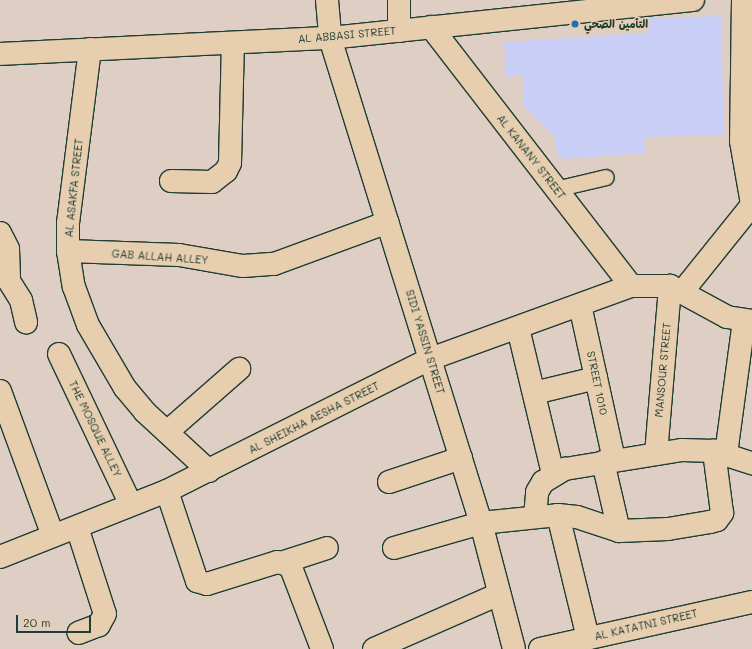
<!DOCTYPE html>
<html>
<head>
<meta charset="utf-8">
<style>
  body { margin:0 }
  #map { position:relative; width:752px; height:649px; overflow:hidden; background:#decec4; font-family:Mali,"Playpen Sans Arabic",sans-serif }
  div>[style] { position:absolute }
  .building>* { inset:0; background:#c9cef6 }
  .roads { filter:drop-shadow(1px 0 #1f3d34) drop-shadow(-1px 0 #1f3d34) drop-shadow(0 1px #1f3d34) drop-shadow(0 -1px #1f3d34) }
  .lane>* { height:15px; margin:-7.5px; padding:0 7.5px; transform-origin:7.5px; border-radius:7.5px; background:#e7ceaf }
  .street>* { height:22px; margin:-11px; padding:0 11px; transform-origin:11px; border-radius:11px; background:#e7ceaf }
  .secondary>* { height:22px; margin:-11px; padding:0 11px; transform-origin:11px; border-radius:11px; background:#e7ceaf }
  .dots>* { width:11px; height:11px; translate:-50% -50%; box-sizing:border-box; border:2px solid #e7ceaf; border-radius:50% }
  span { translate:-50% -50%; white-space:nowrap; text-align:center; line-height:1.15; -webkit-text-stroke:3px #e7ceaf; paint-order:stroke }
  .poi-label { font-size:11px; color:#1f3d34; font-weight:700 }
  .left { translate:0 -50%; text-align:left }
  .street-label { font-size:11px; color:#1f3d34 }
  .scale { position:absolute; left:16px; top:615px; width:75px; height:18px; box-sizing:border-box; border:2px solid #1f3d34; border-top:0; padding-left:5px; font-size:12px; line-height:14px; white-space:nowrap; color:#1f3d34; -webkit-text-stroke:3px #e7ceaf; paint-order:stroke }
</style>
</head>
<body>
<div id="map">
  <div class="building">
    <i style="clip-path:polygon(721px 16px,724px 135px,644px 137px,645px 153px,564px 159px,557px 154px,555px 137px,523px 105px,524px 75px,506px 77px,504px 42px,648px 33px,647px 18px)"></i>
  </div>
  <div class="roads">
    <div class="lane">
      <i style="left:555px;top:189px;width:52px;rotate:-13.2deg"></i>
    </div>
    <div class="street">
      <i style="left:327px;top:0;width:38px;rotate:85deg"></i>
      <i style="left:330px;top:38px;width:508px;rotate:72.71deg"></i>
      <i style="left:481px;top:523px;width:130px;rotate:75.3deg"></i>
      <i style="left:399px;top:0;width:31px;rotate:90deg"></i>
      <i style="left:743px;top:0;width:141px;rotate:90.8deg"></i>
      <i style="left:741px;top:141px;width:64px;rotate:80.1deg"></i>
      <i style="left:431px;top:27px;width:327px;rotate:52.3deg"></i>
      <i style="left:90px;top:49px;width:175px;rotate:97.2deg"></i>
      <i style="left:68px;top:223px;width:28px;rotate:90deg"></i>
      <i style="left:68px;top:251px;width:36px;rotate:81deg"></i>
      <i style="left:74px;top:287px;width:40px;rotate:69.8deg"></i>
      <i style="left:88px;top:325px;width:73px;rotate:59.6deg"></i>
      <i style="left:125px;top:388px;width:31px;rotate:50deg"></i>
      <i style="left:145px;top:412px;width:87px;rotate:42.7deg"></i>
      <i style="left:171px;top:181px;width:41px;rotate:1.4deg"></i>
      <i style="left:212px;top:182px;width:18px;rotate:-38deg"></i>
      <i style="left:226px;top:171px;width:9px;rotate:-63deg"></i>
      <i style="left:230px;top:163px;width:120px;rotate:-88.6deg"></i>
      <i style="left:0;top:233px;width:18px;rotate:63deg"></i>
      <i style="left:8px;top:249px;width:32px;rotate:88deg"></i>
      <i style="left:9px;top:281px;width:22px;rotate:58deg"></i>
      <i style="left:21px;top:300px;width:23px;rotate:77deg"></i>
      <i style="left:68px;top:251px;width:111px;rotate:2.1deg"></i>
      <i style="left:179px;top:255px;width:65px;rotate:9.8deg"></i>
      <i style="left:243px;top:266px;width:31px;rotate:-4deg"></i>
      <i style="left:274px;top:264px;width:121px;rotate:-20.2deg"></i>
      <i style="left:682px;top:292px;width:112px;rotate:-51.2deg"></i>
      <i style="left:580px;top:305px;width:159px;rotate:77.6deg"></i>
      <i style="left:518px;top:328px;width:150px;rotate:76.5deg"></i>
      <i style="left:59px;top:354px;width:167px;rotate:64.5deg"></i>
      <i style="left:0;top:391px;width:154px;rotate:69.9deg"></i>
      <i style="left:534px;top:393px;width:64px;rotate:-13.6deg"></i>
      <i style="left:167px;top:432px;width:96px;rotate:-41.2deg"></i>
      <i style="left:656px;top:454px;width:169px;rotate:-85.2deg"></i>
      <i style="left:726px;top:454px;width:135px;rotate:-82.3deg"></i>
      <i style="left:603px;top:462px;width:71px;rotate:76.9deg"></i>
      <i style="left:389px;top:482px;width:76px;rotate:-18.4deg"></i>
      <i style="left:167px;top:491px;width:95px;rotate:71.6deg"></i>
      <i style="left:197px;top:581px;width:10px;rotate:17deg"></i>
      <i style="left:207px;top:584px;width:73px;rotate:-17.4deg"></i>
      <i style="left:277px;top:562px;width:13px;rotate:13deg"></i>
      <i style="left:290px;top:565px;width:90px;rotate:69.1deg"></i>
      <i style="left:558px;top:515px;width:127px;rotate:76.3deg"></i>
      <i style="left:535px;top:517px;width:25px;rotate:-85deg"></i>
      <i style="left:537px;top:492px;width:12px;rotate:-59deg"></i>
      <i style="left:543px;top:482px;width:26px;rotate:-31deg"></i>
      <i style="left:565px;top:469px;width:119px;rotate:-9.2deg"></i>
      <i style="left:682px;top:450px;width:32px;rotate:2deg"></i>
      <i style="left:714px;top:451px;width:40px;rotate:18deg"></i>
      <i style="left:77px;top:527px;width:91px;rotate:72.2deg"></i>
      <i style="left:105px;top:614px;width:13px;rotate:119deg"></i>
      <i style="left:99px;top:625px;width:22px;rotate:159deg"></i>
      <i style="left:394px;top:548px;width:91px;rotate:-16deg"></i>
      <i style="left:481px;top:523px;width:77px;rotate:-5.9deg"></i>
      <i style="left:558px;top:515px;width:19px;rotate:6deg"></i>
      <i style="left:577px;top:517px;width:44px;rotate:18.4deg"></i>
      <i style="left:619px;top:531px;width:49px;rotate:-2.3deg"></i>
      <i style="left:668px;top:529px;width:43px;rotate:-9.5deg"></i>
      <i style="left:710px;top:522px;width:7px;rotate:-16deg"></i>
      <i style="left:717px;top:520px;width:9px;rotate:-54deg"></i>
      <i style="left:722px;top:513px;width:63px;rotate:-97.4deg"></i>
      <i style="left:0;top:557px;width:180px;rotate:-21.6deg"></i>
      <i style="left:167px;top:491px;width:294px;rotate:-26.7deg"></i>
      <i style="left:430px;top:359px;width:214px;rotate:-20deg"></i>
      <i style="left:631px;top:286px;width:39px"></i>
      <i style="left:670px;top:286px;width:65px;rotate:28.5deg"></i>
      <i style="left:727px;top:317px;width:25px;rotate:9deg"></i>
      <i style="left:284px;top:562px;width:45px;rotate:-18deg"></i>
      <i style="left:374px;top:649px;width:137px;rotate:-23.7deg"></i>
      <i style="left:540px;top:649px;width:217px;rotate:-12.5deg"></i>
    </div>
    <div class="secondary">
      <i style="left:0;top:54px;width:330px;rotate:-2.8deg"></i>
      <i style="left:330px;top:38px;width:365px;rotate:-6deg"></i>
    </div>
  </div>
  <div class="dots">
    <i style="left:575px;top:24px;background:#1f6fb2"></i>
  </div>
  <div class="poi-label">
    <span class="left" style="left:584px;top:24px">التأمين الصحي</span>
  </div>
  <div class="street-label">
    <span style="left:347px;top:35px;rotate:-5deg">AL ABBASI STREET</span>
    <span style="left:531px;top:157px;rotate:52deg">AL KANANY STREET</span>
    <span style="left:74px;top:188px;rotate:-84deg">AL ASAKFA STREET</span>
    <span style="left:160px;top:257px;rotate:4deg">GAB ALLAH ALLEY</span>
    <span style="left:425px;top:342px;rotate:73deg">SIDI YASSIN STREET</span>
    <span style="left:663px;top:370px;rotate:-85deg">MANSOUR STREET</span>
    <span style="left:597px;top:383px;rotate:78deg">STREET 1010</span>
    <span style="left:314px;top:418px;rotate:-27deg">AL SHEIKHA AESHA STREET</span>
    <span style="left:95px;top:429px;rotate:64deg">THE MOSQUE ALLEY</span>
    <span style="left:646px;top:625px;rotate:-13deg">AL KATATNI STREET</span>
  </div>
  <div class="scale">20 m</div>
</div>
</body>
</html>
